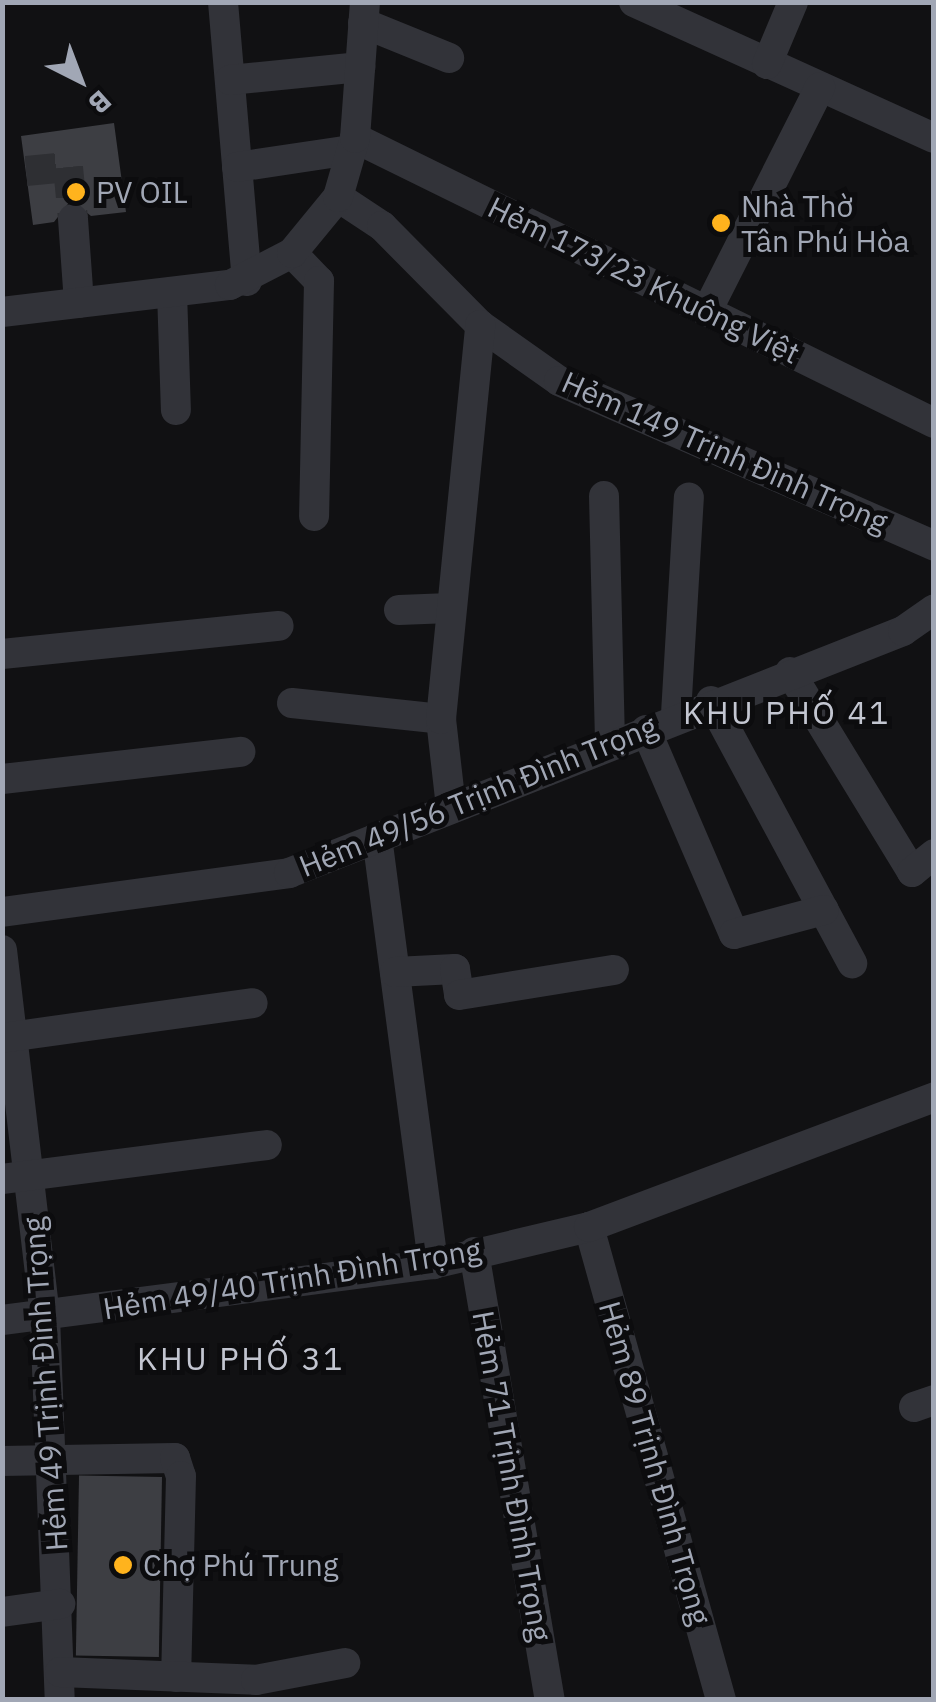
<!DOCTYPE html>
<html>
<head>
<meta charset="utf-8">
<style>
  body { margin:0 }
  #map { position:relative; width:936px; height:1702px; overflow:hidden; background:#111113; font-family:"IBM Plex Sans",sans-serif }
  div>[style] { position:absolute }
  .building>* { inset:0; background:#3d3e43; transform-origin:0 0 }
  .minor-tunnel>* { height:30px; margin-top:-15px; transform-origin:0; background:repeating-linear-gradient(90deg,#2e2f33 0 30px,transparent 0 45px) }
  .minor>* { height:30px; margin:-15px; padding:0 15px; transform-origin:15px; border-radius:15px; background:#323339 }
  .dots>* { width:28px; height:28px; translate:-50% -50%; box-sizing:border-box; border:5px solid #0c0c0e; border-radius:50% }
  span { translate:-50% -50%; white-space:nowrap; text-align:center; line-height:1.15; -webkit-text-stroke:10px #0c0c0e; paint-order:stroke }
  .poi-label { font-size:30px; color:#a1a7b5 }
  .left { translate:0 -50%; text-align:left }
  .street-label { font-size:30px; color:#a1a7b5 }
  .neighbourhood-label { font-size:32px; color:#c3c6d1; letter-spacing:2.5px }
  .frame { position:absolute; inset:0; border:5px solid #a1a7b5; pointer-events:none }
  .north { position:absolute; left:30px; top:30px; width:100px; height:100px; -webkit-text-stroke:8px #0c0c0e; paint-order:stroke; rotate:138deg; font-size:28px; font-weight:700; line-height:40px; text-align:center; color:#a1a7b5 }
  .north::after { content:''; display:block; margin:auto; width:35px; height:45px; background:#a1a7b5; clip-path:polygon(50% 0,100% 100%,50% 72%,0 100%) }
</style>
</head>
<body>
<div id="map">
  <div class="building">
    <i style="clip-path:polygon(114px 123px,126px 212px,91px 216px,71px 200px,54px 222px,33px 225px,21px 136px)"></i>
    <i style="left:162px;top:1477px;width:180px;height:83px;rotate:91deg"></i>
  </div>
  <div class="minor-tunnel">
    <i style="left:26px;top:171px;width:42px;rotate:-5.4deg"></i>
    <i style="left:68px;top:167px;width:52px;rotate:84.5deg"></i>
  </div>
  <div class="minor">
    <i style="left:223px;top:2px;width:280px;rotate:85.1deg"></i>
    <i style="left:634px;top:2px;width:329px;rotate:24.4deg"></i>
    <i style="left:363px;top:23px;width:93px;rotate:22.1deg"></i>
    <i style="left:767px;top:64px;width:67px;rotate:-67.2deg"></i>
    <i style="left:230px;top:80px;width:131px;rotate:-5.7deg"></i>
    <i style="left:355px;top:138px;width:645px;rotate:26.21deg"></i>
    <i style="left:237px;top:167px;width:115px;rotate:-8.5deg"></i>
    <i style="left:338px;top:197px;width:53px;rotate:33.4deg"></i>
    <i style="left:382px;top:226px;width:139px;rotate:45.3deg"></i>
    <i style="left:480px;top:325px;width:97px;rotate:35.3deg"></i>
    <i style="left:559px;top:381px;width:410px;rotate:23.7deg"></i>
    <i style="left:73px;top:219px;width:84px;rotate:85.9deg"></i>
    <i style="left:292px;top:253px;width:39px;rotate:46deg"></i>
    <i style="left:319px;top:281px;width:235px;rotate:91.2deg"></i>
    <i style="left:172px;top:292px;width:118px;rotate:88.1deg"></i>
    <i style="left:707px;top:311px;width:251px;rotate:-63.2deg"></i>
    <i style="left:2px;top:312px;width:230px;rotate:-6.8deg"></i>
    <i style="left:230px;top:285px;width:70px;rotate:-27.3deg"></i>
    <i style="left:292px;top:253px;width:72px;rotate:-50.6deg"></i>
    <i style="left:338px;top:197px;width:61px;rotate:-73.9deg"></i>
    <i style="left:355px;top:138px;width:136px;rotate:-85.8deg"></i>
    <i style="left:604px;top:496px;width:245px;rotate:88.6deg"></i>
    <i style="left:399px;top:610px;width:51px;rotate:-2.2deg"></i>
    <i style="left:2px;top:654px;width:278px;rotate:-5.8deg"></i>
    <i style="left:790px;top:672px;width:234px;rotate:58.6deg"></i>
    <i style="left:912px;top:872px;width:28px;rotate:-39deg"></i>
    <i style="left:711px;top:701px;width:298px;rotate:61.7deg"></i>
    <i style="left:292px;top:703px;width:150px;rotate:6.1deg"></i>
    <i style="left:676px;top:714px;width:217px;rotate:-86.6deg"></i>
    <i style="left:646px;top:730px;width:222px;rotate:66.7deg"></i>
    <i style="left:734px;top:934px;width:93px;rotate:-14.9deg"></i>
    <i style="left:2px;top:779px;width:240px;rotate:-6.5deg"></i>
    <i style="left:451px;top:807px;width:89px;rotate:-96.5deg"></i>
    <i style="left:441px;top:719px;width:396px;rotate:-84.3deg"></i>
    <i style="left:377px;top:837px;width:431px;rotate:82.5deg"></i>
    <i style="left:2px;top:912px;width:290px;rotate:-7.7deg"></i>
    <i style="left:289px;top:873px;width:660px;rotate:-21.51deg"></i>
    <i style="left:903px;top:631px;width:38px;rotate:-35deg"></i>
    <i style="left:2px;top:950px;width:369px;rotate:83.3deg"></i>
    <i style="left:45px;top:1316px;width:384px;rotate:87.8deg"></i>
    <i style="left:395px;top:972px;width:60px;rotate:-2.9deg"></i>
    <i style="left:455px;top:969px;width:26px;rotate:81deg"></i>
    <i style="left:459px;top:995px;width:157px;rotate:-9.2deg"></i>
    <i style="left:2px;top:1038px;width:253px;rotate:-7.9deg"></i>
    <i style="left:2px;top:1179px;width:267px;rotate:-7.3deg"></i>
    <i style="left:589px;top:1227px;width:491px;rotate:74.4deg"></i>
    <i style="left:474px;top:1252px;width:454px;rotate:80.4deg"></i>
    <i style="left:2px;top:1320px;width:435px;rotate:-7.4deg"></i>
    <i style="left:433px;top:1264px;width:160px;rotate:-13.3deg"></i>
    <i style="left:589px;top:1227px;width:369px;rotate:-20.6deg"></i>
    <i style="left:914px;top:1407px;width:21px;rotate:-19deg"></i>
    <i style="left:2px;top:1461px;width:173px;rotate:-1deg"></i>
    <i style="left:175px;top:1458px;width:19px;rotate:72deg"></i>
    <i style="left:181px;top:1476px;width:201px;rotate:91.4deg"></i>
    <i style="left:2px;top:1612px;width:59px;rotate:-7.9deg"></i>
    <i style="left:60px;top:1672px;width:196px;rotate:2.3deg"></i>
    <i style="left:256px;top:1680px;width:91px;rotate:-10.8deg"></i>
  </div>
  <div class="dots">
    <i style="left:76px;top:192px;background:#ffb31d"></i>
    <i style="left:721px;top:223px;background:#ffb31d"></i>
    <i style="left:123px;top:1565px;background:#ffb31d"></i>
  </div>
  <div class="poi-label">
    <span class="left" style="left:96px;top:192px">PV OIL</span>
    <span class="left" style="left:741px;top:223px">Nhà Thờ<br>Tân Phú Hòa</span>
    <span class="left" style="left:143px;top:1565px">Chợ Phú Trung</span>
  </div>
  <div class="street-label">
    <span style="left:644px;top:280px;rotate:26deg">Hẻm 173/23 Khuông Việt</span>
    <span style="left:725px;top:452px;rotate:24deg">Hẻm 149 Trịnh Đình Trọng</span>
    <span style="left:478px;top:796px;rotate:-22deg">Hẻm 49/56 Trịnh Đình Trọng</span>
    <span style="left:292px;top:1279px;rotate:-9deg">Hẻm 49/40 Trịnh Đình Trọng</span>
    <span style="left:45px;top:1384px;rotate:-94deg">Hẻm 49 Trịnh Đình Trọng</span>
    <span style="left:655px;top:1463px;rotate:74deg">Hẻm 89 Trịnh Đình Trọng</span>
    <span style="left:512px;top:1476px;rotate:80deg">Hẻm 71 Trịnh Đình Trọng</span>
  </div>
  <div class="neighbourhood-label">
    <span style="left:787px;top:712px">KHU PHỐ 41</span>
    <span style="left:241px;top:1358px">KHU PHỐ 31</span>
  </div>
  <div class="frame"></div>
  <div class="north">B</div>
</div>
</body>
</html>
